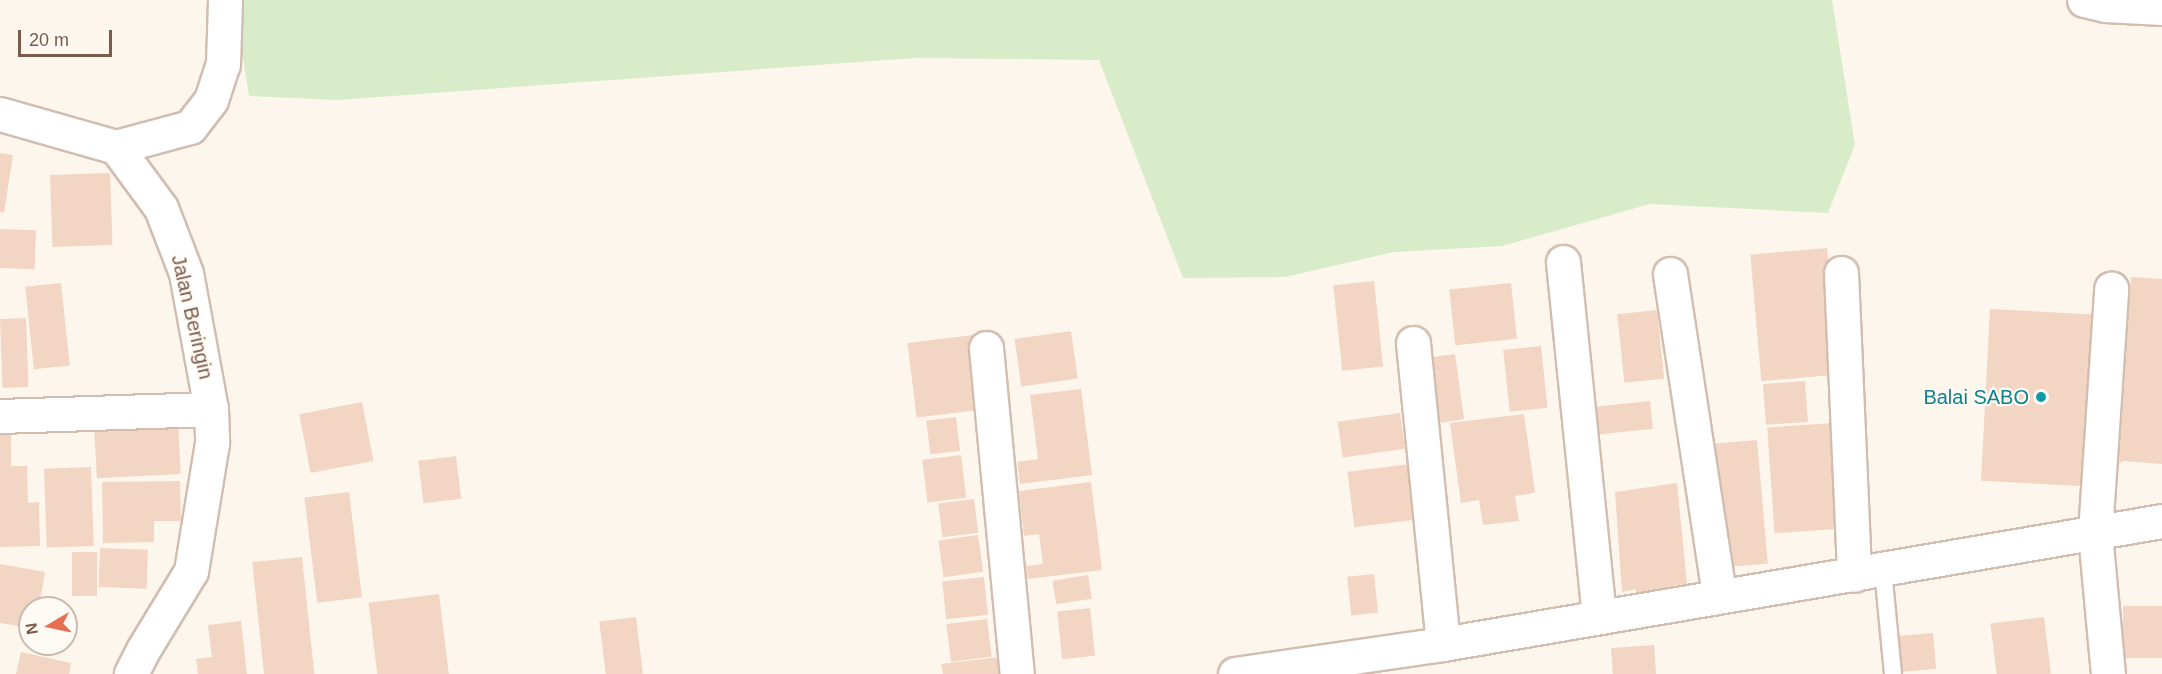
<!DOCTYPE html>
<html>
<head>
<meta charset="utf-8">
<style>
  body { margin:0 }
  #map { position:relative; width:2162px; height:674px; overflow:hidden; background:#fdf6ec; font-family:Helvetica,sans-serif }
  div>[style] { position:absolute }
  .green>* { inset:0; background:#d8ecc9 }
  .building>* { inset:0; background:#f3d5c3; transform-origin:0 0 }
  .roads { filter:drop-shadow(2px 0 #d1beb0) drop-shadow(-2px 0 #d1beb0) drop-shadow(0 2px #d1beb0) drop-shadow(0 -2px #d1beb0) }
  .lane>* { height:16px; margin:-8px; padding:0 8px; transform-origin:8px; border-radius:8px; background:#fff }
  .street>* { height:33px; margin:-16.5px; padding:0 16.5px; transform-origin:16.5px; border-radius:16.5px; background:#fff }
  .dots>* { width:16px; height:16px; translate:-50% -50%; box-sizing:border-box; border:3px solid #fffaf3; border-radius:50% }
  span { translate:-50% -50%; white-space:nowrap; text-align:center; line-height:1.15; -webkit-text-stroke:4.5px #fffaf3; paint-order:stroke }
  .street-label { font-size:20px; color:#7a5c4d }
  .culture-label { font-size:20px; color:#0d838f }
  .right { translate:-100% -50%; text-align:right }
  .north { position:absolute; left:18px; top:596px; width:60px; height:60px; box-sizing:border-box; background:#fffaf3; border:2px solid #cabbb1; border-radius:50%; rotate:261deg; font-size:16px; font-weight:700; line-height:24px; text-align:center; color:#7a5c4d }
  .north::after { content:''; display:block; margin:auto; width:21px; height:27px; background:#e76f51; clip-path:polygon(50% 0,100% 100%,50% 72%,0 100%) }
  .scale { position:absolute; left:18px; top:30px; width:94px; height:27px; box-sizing:border-box; border:3px solid #7a5c4d; border-top:0; padding-left:8px; font-size:18px; line-height:21px; white-space:nowrap; color:#7a5c4d; -webkit-text-stroke:4px #fffaf3; paint-order:stroke }
</style>
</head>
<body>
<div id="map">
  <div class="green">
    <i style="clip-path:polygon(234px 0,1832px 0,1855px 145px,1828px 213px,1650px 204px,1502px 246px,1394px 252px,1285px 277px,1183px 278px,1099px 60px,915px 58px,337px 100px,249px 96px)"></i>
  </div>
  <div class="building">
    <i style="clip-path:polygon(0 153px,13px 155px,4px 213px,0 212px)"></i>
    <i style="left:110px;top:173px;width:72px;height:60px;rotate:88deg"></i>
    <i style="left:0;top:229px;width:36px;height:39px;rotate:2deg"></i>
    <i style="left:1827px;top:248px;width:127px;height:77px;rotate:85deg"></i>
    <i style="clip-path:polygon(2131px 277px,2162px 279px,2162px 464px,2123px 461px,2119px 464px)"></i>
    <i style="left:1374px;top:281px;width:86px;height:41px;rotate:84deg"></i>
    <i style="left:61px;top:283px;width:83px;height:36px;rotate:84deg"></i>
    <i style="left:1511px;top:283px;width:56px;height:62px;rotate:84deg"></i>
    <i style="left:1990px;top:309px;width:109px;height:172px;rotate:3deg"></i>
    <i style="left:1657px;top:310px;width:69px;height:40px;rotate:84deg"></i>
    <i style="left:26px;top:318px;width:69px;height:26px;rotate:88deg"></i>
    <i style="left:1071px;top:331px;width:48px;height:57px;rotate:82deg"></i>
    <i style="left:973px;top:335px;width:75px;height:66px;rotate:83deg"></i>
    <i style="left:1541px;top:346px;width:62px;height:38px;rotate:84deg"></i>
    <i style="left:1455px;top:354px;width:66px;height:35px;rotate:82deg"></i>
    <i style="left:1805px;top:381px;width:41px;height:42px;rotate:86deg"></i>
    <i style="clip-path:polygon(1081px 389px,1092px 475px,1020px 484px,1017px 462px,1038px 459px,1030px 395px)"></i>
    <i style="left:1650px;top:401px;width:28px;height:55px;rotate:84deg"></i>
    <i style="left:362px;top:402px;width:60px;height:64px;rotate:79deg"></i>
    <i style="left:1400px;top:413px;width:36px;height:63px;rotate:82deg"></i>
    <i style="clip-path:polygon(1524px 414px,1535px 493px,1515px 496px,1519px 521px,1483px 525px,1479px 500px,1461px 503px,1450px 423px)"></i>
    <i style="left:956px;top:417px;width:34px;height:30px;rotate:83deg"></i>
    <i style="left:178px;top:422px;width:52px;height:84px;rotate:87deg"></i>
    <i style="left:1833px;top:423px;width:106px;height:66px;rotate:86deg"></i>
    <i style="clip-path:polygon(0 434px,11px 434px,11px 466px,27px 466px,28px 503px,39px 502px,40px 546px,0 547px)"></i>
    <i style="left:1757px;top:440px;width:124px;height:47px;rotate:85deg"></i>
    <i style="left:961px;top:455px;width:43px;height:39px;rotate:83deg"></i>
    <i style="left:456px;top:456px;width:43px;height:38px;rotate:83deg"></i>
    <i style="left:1410px;top:464px;width:56px;height:63px;rotate:83deg"></i>
    <i style="left:91px;top:467px;width:79px;height:47px;rotate:88deg"></i>
    <i style="clip-path:polygon(180px 481px,181px 521px,154px 521px,154px 542px,103px 543px,102px 482px)"></i>
    <i style="clip-path:polygon(1091px 482px,1102px 570px,1028px 579px,1026px 566px,1043px 564px,1039px 534px,1024px 536px,1019px 491px)"></i>
    <i style="clip-path:polygon(1677px 483px,1687px 584px,1671px 586px,1672px 595px,1639px 599px,1635px 589px,1622px 592px,1615px 492px)"></i>
    <i style="left:349px;top:492px;width:106px;height:45px;rotate:83deg"></i>
    <i style="left:974px;top:499px;width:34px;height:36px;rotate:83deg"></i>
    <i style="left:978px;top:535px;width:37px;height:40px;rotate:82deg"></i>
    <i style="left:100px;top:548px;width:48px;height:39px;rotate:2deg"></i>
    <i style="left:72px;top:552px;width:25px;height:44px"></i>
    <i style="left:302px;top:557px;width:118px;height:50px;rotate:84deg"></i>
    <i style="clip-path:polygon(0 564px,45px 572px,39px 608px,30px 608px,30px 628px,0 623px)"></i>
    <i style="left:1374px;top:574px;width:39px;height:27px;rotate:84deg"></i>
    <i style="left:1088px;top:575px;width:24px;height:36px;rotate:81deg"></i>
    <i style="left:984px;top:577px;width:38px;height:42px;rotate:84deg"></i>
    <i style="left:439px;top:594px;width:81px;height:71px;rotate:83deg"></i>
    <i style="left:2162px;top:606px;width:52px;height:39px;rotate:90deg"></i>
    <i style="left:1090px;top:608px;width:48px;height:33px;rotate:84deg"></i>
    <i style="left:636px;top:617px;width:57px;height:37px;rotate:83deg"></i>
    <i style="left:2044px;top:617px;width:57px;height:54px;rotate:83deg"></i>
    <i style="left:987px;top:619px;width:38px;height:41px;rotate:83deg"></i>
    <i style="clip-path:polygon(241px 621px,247px 674px,198px 674px,196px 659px,212px 657px,208px 625px)"></i>
    <i style="left:1933px;top:633px;width:36px;height:38px;rotate:85deg"></i>
    <i style="left:1654px;top:645px;width:29px;height:43px;rotate:86deg"></i>
    <i style="clip-path:polygon(21px 652px,71px 663px,69px 674px,16px 674px)"></i>
    <i style="clip-path:polygon(999px 657px,1001px 674px,943px 674px,941px 664px)"></i>
  </div>
  <div class="roads">
    <div class="lane">
      <i style="left:1883px;top:570px;width:104px;rotate:84.5deg"></i>
    </div>
    <div class="street">
      <i style="left:2084px;top:0;width:22px;rotate:13deg"></i>
      <i style="left:2105px;top:5px;width:57px;rotate:3deg"></i>
      <i style="left:0;top:114px;width:121px;rotate:15.9deg"></i>
      <i style="left:116px;top:147px;width:76px;rotate:53.6deg"></i>
      <i style="left:161px;top:208px;width:70px;rotate:69deg"></i>
      <i style="left:186px;top:273px;width:138px;rotate:79.6deg"></i>
      <i style="left:211px;top:409px;width:34px;rotate:88deg"></i>
      <i style="left:212px;top:443px;width:130px;rotate:99.3deg"></i>
      <i style="left:191px;top:571px;width:92px;rotate:121.3deg"></i>
      <i style="left:143px;top:650px;width:27px;rotate:117deg"></i>
      <i style="left:116px;top:147px;width:77px;rotate:-15.1deg"></i>
      <i style="left:190px;top:127px;width:34px;rotate:-52deg"></i>
      <i style="left:211px;top:100px;width:38px;rotate:-72deg"></i>
      <i style="left:223px;top:64px;width:64px;rotate:-88.2deg"></i>
      <i style="left:1563px;top:262px;width:356px;rotate:84.2deg"></i>
      <i style="left:1841px;top:273px;width:302px;rotate:87.5deg"></i>
      <i style="left:1670px;top:274px;width:326px;rotate:81.3deg"></i>
      <i style="left:1413px;top:343px;width:302px;rotate:84.3deg"></i>
      <i style="left:986px;top:348px;width:327px;rotate:84.6deg"></i>
      <i style="left:0;top:416px;width:211px;rotate:-1.9deg"></i>
      <i style="left:1235px;top:674px;width:210px;rotate:-8.2deg"></i>
      <i style="left:1443px;top:644px;width:729px;rotate:-9.71deg"></i>
      <i style="left:2108px;top:674px;width:142px;rotate:-95.3deg"></i>
      <i style="left:2095px;top:533px;width:245px;rotate:-86.2deg"></i>
    </div>
  </div>
  <div class="dots">
    <i style="left:2041px;top:397px;background:#0f9aa8"></i>
  </div>
  <div class="street-label">
    <span style="left:192px;top:317px;rotate:77deg">Jalan Beringin</span>
  </div>
  <div class="culture-label">
    <span class="right" style="left:2029px;top:397px">Balai SABO</span>
  </div>
  <div class="north">N</div>
  <div class="scale">20 m</div>
</div>
</body>
</html>
